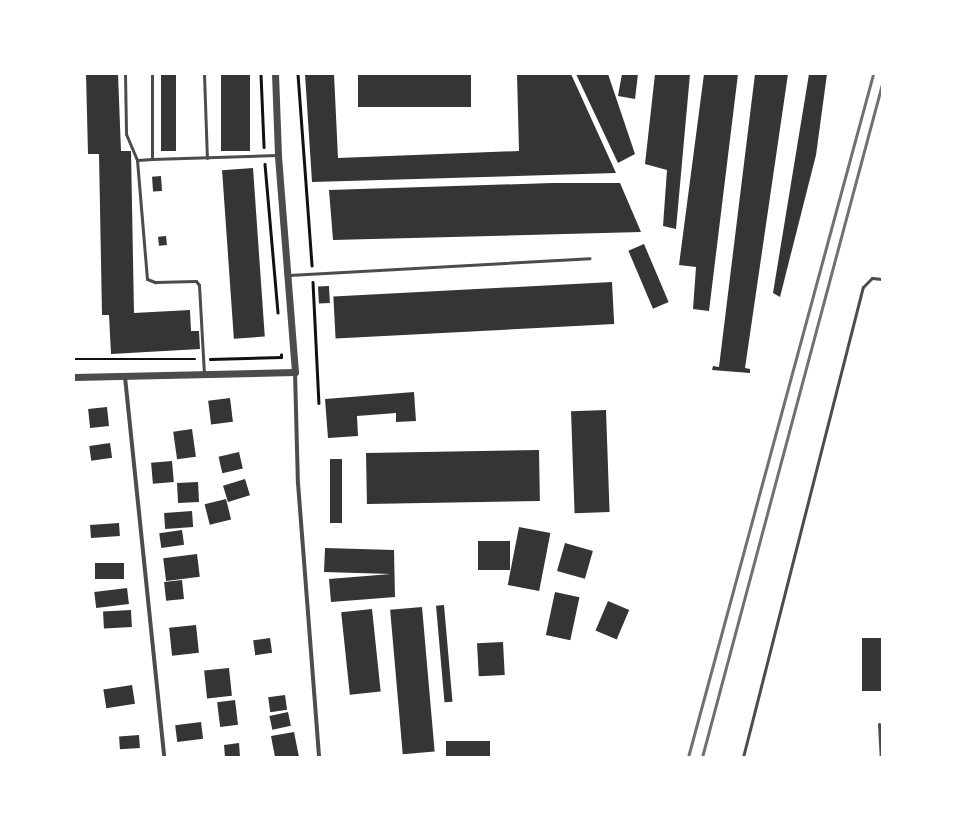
<!DOCTYPE html>
<html>
<head>
<meta charset="utf-8">
<style>
  body { margin:0 }
  #map { position:relative; width:956px; height:831px; overflow:hidden; background:#fff; font-family:"Noto Sans",sans-serif }
  div>[style] { position:absolute }
  .building>* { inset:0; background:#353535; transform-origin:0 0 }
  .path>* { height:2.5px; margin:-1.25px; padding:0 1.25px; transform-origin:1.25px; border-radius:1.25px; background:#111 }
  .service>* { height:3px; margin:-1.5px; padding:0 1.5px; transform-origin:1.5px; border-radius:1.5px; background:#4c4c4c }
  .minor>* { height:4px; margin:-2px; padding:0 2px; transform-origin:2px; border-radius:2px; background:#4c4c4c }
  .tertiary>* { height:7px; margin:-3.5px; padding:0 3.5px; transform-origin:3.5px; border-radius:3.5px; background:#4c4c4c }
  .rail>* { height:3px; margin:-1.5px; padding:0 1.5px; transform-origin:1.5px; border-radius:1.5px; background:#707070 }
  span { translate:-50% -50%; white-space:nowrap; text-align:center; line-height:1.15; -webkit-text-stroke:3px #fff; paint-order:stroke }
  .frame { position:absolute; inset:0; border:75px solid #fff; pointer-events:none }
</style>
</head>
<body>
<div id="map">
  <div class="building">
    <i style="clip-path:polygon(86px 74px,118px 74px,121px 151px,131px 151px,134px 313px,190px 310px,191px 331px,199px 331px,200px 349px,111px 354px,109px 315px,102px 315px,99px 154px,88px 154px)"></i>
    <i style="left:161px;top:74px;width:15px;height:77px"></i>
    <i style="left:221px;top:74px;width:29px;height:77px"></i>
    <i style="clip-path:polygon(305px 74px,334px 74px,338px 158px,519px 151px,517px 74px,571px 74px,616px 173px,312px 182px)"></i>
    <i style="left:358px;top:74px;width:113px;height:33px"></i>
    <i style="clip-path:polygon(576px 74px,608px 74px,635px 154px,618px 163px)"></i>
    <i style="clip-path:polygon(622px 74px,638px 74px,635px 99px,618px 96px)"></i>
    <i style="clip-path:polygon(655px 74px,690px 74px,676px 229px,663px 226px,667px 170px,645px 164px)"></i>
    <i style="clip-path:polygon(704px 74px,738px 74px,709px 311px,693px 309px,696px 267px,679px 265px)"></i>
    <i style="clip-path:polygon(755px 74px,788px 74px,745px 368px,750px 369px,750px 373px,712px 370px,713px 366px,719px 367px)"></i>
    <i style="clip-path:polygon(809px 74px,827px 74px,816px 155px,780px 297px,773px 293px)"></i>
    <i style="left:253px;top:168px;width:169px;height:31px;rotate:86deg"></i>
    <i style="left:161px;top:176px;width:15px;height:9px;rotate:86deg"></i>
    <i style="clip-path:polygon(552px 183px,620px 183px,641px 232px,333px 240px,329px 190px)"></i>
    <i style="left:166px;top:236px;width:9px;height:8px;rotate:84deg"></i>
    <i style="left:644px;top:244px;width:63px;height:17px;rotate:67deg"></i>
    <i style="left:612px;top:282px;width:42px;height:279px;rotate:87deg"></i>
    <i style="left:329px;top:286px;width:17px;height:11px;rotate:87deg"></i>
    <i style="clip-path:polygon(414px 392px,416px 421px,396px 422px,396px 413px,357px 416px,358px 436px,328px 438px,325px 399px)"></i>
    <i style="left:230px;top:398px;width:24px;height:22px;rotate:83deg"></i>
    <i style="left:107px;top:407px;width:19px;height:19px;rotate:84deg"></i>
    <i style="left:606px;top:410px;width:102px;height:35px;rotate:88deg"></i>
    <i style="left:192px;top:429px;width:28px;height:19px;rotate:82deg"></i>
    <i style="left:110px;top:443px;width:15px;height:21px;rotate:82deg"></i>
    <i style="left:539px;top:450px;width:51px;height:173px;rotate:89deg"></i>
    <i style="left:239px;top:452px;width:17px;height:21px;rotate:77deg"></i>
    <i style="left:330px;top:459px;width:12px;height:64px"></i>
    <i style="left:172px;top:461px;width:21px;height:21px;rotate:85deg"></i>
    <i style="left:245px;top:479px;width:17px;height:23px;rotate:73deg"></i>
    <i style="left:198px;top:482px;width:20px;height:21px;rotate:87deg"></i>
    <i style="left:226px;top:499px;width:21px;height:22px;rotate:76deg"></i>
    <i style="left:192px;top:511px;width:16px;height:28px;rotate:86deg"></i>
    <i style="left:119px;top:523px;width:13px;height:29px;rotate:86deg"></i>
    <i style="left:519px;top:527px;width:32px;height:59px;rotate:11deg"></i>
    <i style="left:182px;top:530px;width:15px;height:23px;rotate:82deg"></i>
    <i style="left:510px;top:541px;width:29px;height:32px;rotate:90deg"></i>
    <i style="left:565px;top:543px;width:29px;height:29px;rotate:16deg"></i>
    <i style="clip-path:polygon(325px 548px,394px 550px,395px 597px,331px 602px,329px 579px,391px 574px,324px 572px)"></i>
    <i style="left:197px;top:554px;width:23px;height:34px;rotate:83deg"></i>
    <i style="left:124px;top:563px;width:16px;height:29px;rotate:90deg"></i>
    <i style="left:182px;top:580px;width:19px;height:18px;rotate:84deg"></i>
    <i style="left:127px;top:588px;width:16px;height:33px;rotate:83deg"></i>
    <i style="left:555px;top:592px;width:25px;height:44px;rotate:12deg"></i>
    <i style="left:608px;top:601px;width:23px;height:32px;rotate:23deg"></i>
    <i style="left:444px;top:605px;width:97px;height:8px;rotate:85deg"></i>
    <i style="left:422px;top:607px;width:145px;height:32px;rotate:85deg"></i>
    <i style="left:372px;top:609px;width:83px;height:31px;rotate:84deg"></i>
    <i style="left:131px;top:610px;width:17px;height:28px;rotate:87deg"></i>
    <i style="left:196px;top:625px;width:28px;height:27px;rotate:84deg"></i>
    <i style="left:270px;top:638px;width:15px;height:17px;rotate:82deg"></i>
    <i style="left:882px;top:638px;width:53px;height:20px;rotate:90deg"></i>
    <i style="left:503px;top:642px;width:33px;height:26px;rotate:87deg"></i>
    <i style="left:229px;top:668px;width:28px;height:25px;rotate:84deg"></i>
    <i style="left:132px;top:685px;width:19px;height:29px;rotate:81deg"></i>
    <i style="left:285px;top:695px;width:15px;height:17px;rotate:82deg"></i>
    <i style="left:235px;top:700px;width:25px;height:18px;rotate:83deg"></i>
    <i style="left:288px;top:712px;width:14px;height:19px;rotate:78deg"></i>
    <i style="left:201px;top:722px;width:17px;height:26px;rotate:83deg"></i>
    <i style="clip-path:polygon(294px 732px,299px 757px,275px 757px,271px 736px)"></i>
    <i style="left:139px;top:735px;width:13px;height:20px;rotate:86deg"></i>
    <i style="left:490px;top:741px;width:16px;height:44px;rotate:90deg"></i>
    <i style="clip-path:polygon(239px 743px,240px 757px,225px 757px,224px 745px)"></i>
  </div>
  <div class="path">
    <i style="left:261px;top:74px;width:73px;rotate:87.6deg"></i>
    <i style="left:298px;top:74px;width:192px;rotate:85.8deg"></i>
    <i style="left:265px;top:164px;width:149px;rotate:85deg"></i>
    <i style="left:313px;top:282px;width:121px;rotate:87.2deg"></i>
    <i style="left:74px;top:359px;width:121px"></i>
    <i style="left:210px;top:359px;width:71px;rotate:-1.6deg"></i>
    <i style="left:281px;top:357px;width:2px;rotate:-90deg"></i>
  </div>
  <div class="service">
    <i style="left:125px;top:74px;width:60px;rotate:89deg"></i>
    <i style="left:126px;top:134px;width:28px;rotate:67deg"></i>
    <i style="left:152px;top:74px;width:85px;rotate:90deg"></i>
    <i style="left:152px;top:159px;width:15px;rotate:176deg"></i>
    <i style="left:137px;top:160px;width:119px;rotate:85.2deg"></i>
    <i style="left:147px;top:279px;width:9px;rotate:21deg"></i>
    <i style="left:155px;top:282px;width:41px;rotate:-1.4deg"></i>
    <i style="left:196px;top:281px;width:5px;rotate:53deg"></i>
    <i style="left:199px;top:285px;width:89px;rotate:86.8deg"></i>
    <i style="left:204px;top:74px;width:84px;rotate:88deg"></i>
    <i style="left:152px;top:159px;width:126px;rotate:-1.8deg"></i>
    <i style="left:289px;top:275px;width:301px;rotate:-3.2deg"></i>
    <i style="left:879px;top:724px;width:33px;rotate:87deg"></i>
    <i style="left:743px;top:757px;width:485px;rotate:-75.7deg"></i>
    <i style="left:863px;top:287px;width:13px;rotate:-45deg"></i>
    <i style="left:872px;top:278px;width:10px;rotate:6deg"></i>
  </div>
  <div class="minor">
    <i style="left:295px;top:372px;width:111px;rotate:88.5deg"></i>
    <i style="left:298px;top:483px;width:275px;rotate:85.6deg"></i>
    <i style="left:125px;top:377px;width:382px;rotate:84.1deg"></i>
  </div>
  <div class="tertiary">
    <i style="left:74px;top:377px;width:221px;rotate:-1.3deg"></i>
    <i style="left:295px;top:372px;width:218px;rotate:-94.5deg"></i>
    <i style="left:278px;top:155px;width:81px;rotate:-92.1deg"></i>
  </div>
  <div class="rail">
    <i style="left:688px;top:757px;width:708px;rotate:-74.84deg"></i>
    <i style="left:702px;top:757px;width:697px;rotate:-75.03deg"></i>
  </div>
  <div class="frame"></div>
</div>
</body>
</html>
